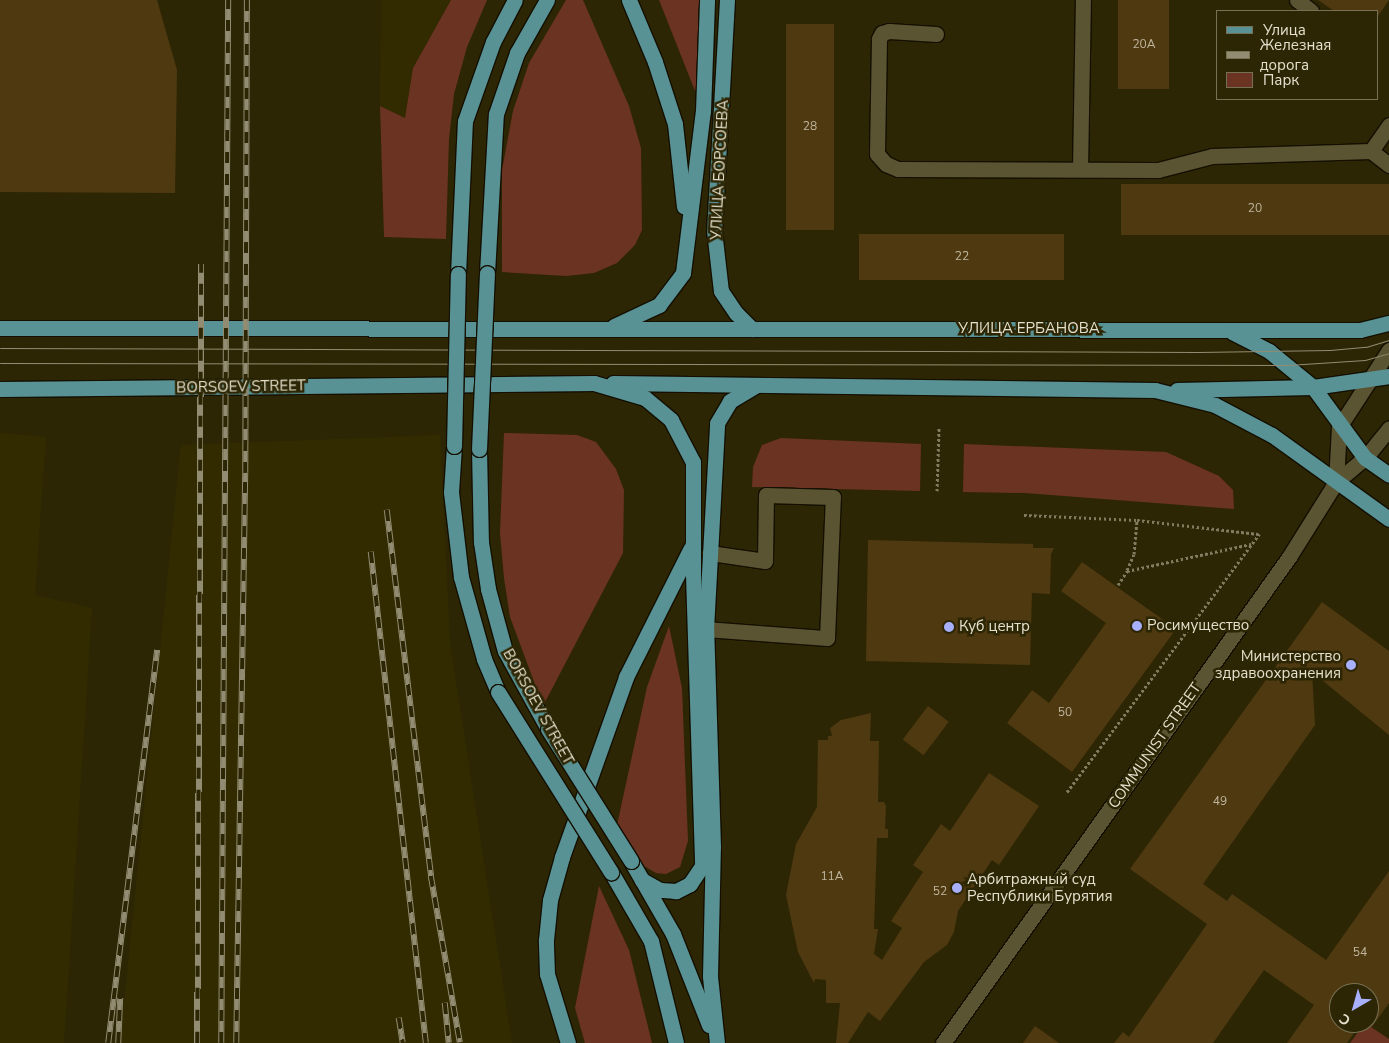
<!DOCTYPE html>
<html>
<head>
<meta charset="utf-8">
<style>
  body { margin:0 }
  #map { position:relative; width:1389px; height:1043px; overflow:hidden; background:#2d2604; font-family:"Nunito Sans",sans-serif }
  div>[style] { position:absolute }
  .built>* { inset:0; background:#332b00 }
  .green>* { inset:0; background:#6b3321 }
  .building>* { inset:0; background:#4f3910; transform-origin:0 0 }
  .path>* { height:3px; margin-top:-1.5px; transform-origin:0; background:repeating-linear-gradient(90deg,#817b60 0 2.5px,transparent 0 5px) }
  .roads { filter:drop-shadow(1px 0 #140f00) drop-shadow(-1px 0 #140f00) drop-shadow(0 1px #140f00) drop-shadow(0 -1px #140f00) }
  .minor>* { height:15px; margin:-7.5px; padding:0 7.5px; transform-origin:7.5px; border-radius:7.5px; background:#5a5432 }
  .major>* { height:15px; margin:-7.5px; padding:0 7.5px; transform-origin:7.5px; border-radius:7.5px; background:#589294 }
  .tram>* { height:1px; margin:-0.5px; padding:0 0.5px; transform-origin:0.5px; border-radius:0.5px; background:#928c72 }
  .rail>* { height:5.5px; margin-top:-2.75px; transform-origin:0; background:repeating-linear-gradient(90deg,#2d2604 0 11px,#928c72 0 22px); box-sizing:border-box; border-block:1px solid #928c72 }
  .bridges { filter:drop-shadow(1px 0 #140f00) drop-shadow(-1px 0 #140f00) drop-shadow(0 1px #140f00) drop-shadow(0 -1px #140f00) }
  .major-bridge>* { height:15px; margin:-7.5px; padding:0 7.5px; transform-origin:7.5px; border-radius:7.5px; background:#589294 }
  .dots>* { width:14px; height:14px; translate:-50% -50%; box-sizing:border-box; border:2px solid #2d2604; border-radius:50% }
  span { translate:-50% -50%; white-space:nowrap; text-align:center; line-height:1.15; -webkit-text-stroke:5px #2d2604; paint-order:stroke }
  .number-label { font-size:12px; color:#bfb69e }
  .number-label span { -webkit-text-stroke-width:0 }
  .street-label { font-size:15px; color:#e4e0cd }
  .poi-label { font-size:15px; color:#e4e0cd }
  .left { translate:0 -50%; text-align:left }
  .right { translate:-100% -50%; text-align:right }
  .legend { position:absolute; left:1216px; top:10px; width:162px; height:90px; box-sizing:border-box; background:#2d2604; border:1px solid #767054; margin:0; padding:6px 9px; list-style:none; font-size:15px; color:#e4e0cd }
  .legend li { display:flex; align-items:center; gap:10px; height:25px }
  .legend b { width:25px; border:1px solid #767054 }
  .north { position:absolute; left:1329px; top:983px; width:50px; height:50px; box-sizing:border-box; background:#2d2604; border:1px solid #767054; border-radius:50%; rotate:218deg; font-size:14px; font-weight:700; line-height:20px; text-align:center; color:#e4e0cd }
  .north::after { content:''; display:block; margin:auto; width:18px; height:22px; background:#a8b0fc; clip-path:polygon(50% 0,100% 100%,50% 72%,0 100%) }
</style>
</head>
<body>
<div id="map">
  <div class="built">
    <i style="clip-path:polygon(381px 0,451px 0,413px 68px,405px 118px,380px 106px)"></i>
    <i style="clip-path:polygon(0 433px,46px 437px,35px 595px,92px 608px,64px 1043px,0 1043px)"></i>
    <i style="clip-path:polygon(440px 435px,450px 643px,512px 1043px,120px 1043px,181px 445px)"></i>
  </div>
  <div class="green">
    <i style="clip-path:polygon(451px 0,487px 0,467px 47px,454px 94px,449px 139px,446px 239px,384px 237px,380px 106px,405px 118px,413px 68px)"></i>
    <i style="clip-path:polygon(566px 0,583px 0,629px 106px,641px 148px,642px 230px,635px 245px,617px 263px,594px 273px,566px 276px,502px 272px,502px 170px,513px 111px,529px 63px)"></i>
    <i style="clip-path:polygon(659px 0,704px 0,703px 111px)"></i>
    <i style="clip-path:polygon(504px 433px,577px 435px,596px 442px,616px 469px,624px 490px,623px 553px,543px 706px,510px 617px,504px 578px,500px 533px)"></i>
    <i style="clip-path:polygon(781px 438px,921px 444px,920px 491px,752px 487px,753px 467px,762px 445px)"></i>
    <i style="clip-path:polygon(964px 444px,1166px 452px,1219px 476px,1233px 490px,1234px 509px,1025px 493px,963px 492px)"></i>
    <i style="clip-path:polygon(669px 626px,682px 688px,688px 841px,680px 867px,666px 874px,656px 873px,639px 863px,617px 825px,647px 687px)"></i>
    <i style="clip-path:polygon(599px 886px,629px 950px,652px 1043px,585px 1043px,575px 1008px)"></i>
    <i style="clip-path:polygon(1365px 1023px,1389px 1039px,1389px 1043px,1350px 1043px)"></i>
  </div>
  <div class="building">
    <i style="clip-path:polygon(0 0,157px 0,177px 70px,175px 193px,0 192px)"></i>
    <i style="left:1118px;top:0;width:51px;height:89px"></i>
    <i style="clip-path:polygon(1318px 0,1389px 0,1378px 16px,1378px 11px,1334px 11px)"></i>
    <i style="left:786px;top:24px;width:48px;height:206px"></i>
    <i style="left:1121px;top:184px;width:268px;height:51px"></i>
    <i style="left:859px;top:234px;width:205px;height:46px"></i>
    <i style="clip-path:polygon(868px 540px,1033px 544px,1033px 548px,1054px 548px,1051px 554px,1050px 594px,1032px 593px,1030px 665px,866px 661px)"></i>
    <i style="clip-path:polygon(1082px 562px,1176px 629px,1072px 772px,1007px 723px,1032px 690px,1049px 703px,1106px 623px,1061px 591px)"></i>
    <i style="clip-path:polygon(1322px 602px,1389px 651px,1389px 735px,1312px 672px,1315px 725px,1203px 884px,1227px 901px,1232px 894px,1326px 960px,1389px 871px,1389px 1003px,1372px 1027px,1366px 1023px,1369px 1023px,1369px 993px,1339px 993px,1339px 1023px,1361px 1023px,1347px 1043px,1287px 1043px,1314px 1005px,1264px 970px,1213px 1043px,1114px 1043px,1123px 1032px,1129px 1037px,1207px 924px,1130px 869px)"></i>
    <i style="left:928px;top:706px;width:26px;height:42px;rotate:37deg"></i>
    <i style="clip-path:polygon(871px 713px,870px 741px,879px 741px,878px 802px,884px 802px,886px 806px,885px 829px,888px 829px,888px 838px,877px 838px,874px 929px,878px 929px,874px 954px,882px 960px,902px 928px,891px 921px,923px 872px,913px 865px,941px 824px,950px 831px,989px 773px,1039px 806px,999px 865px,992px 860px,958px 911px,954px 932px,947px 945px,924px 962px,880px 1021px,868px 1012px,848px 1043px,836px 1043px,840px 1003px,826px 1003px,826px 980px,815px 979px,814px 983px,798px 952px,786px 895px,796px 844px,817px 807px,818px 740px,828px 740px,828px 736px,832px 736px,830px 728px,841px 720px)"></i>
    <i style="clip-path:polygon(1035px 1026px,1059px 1043px,1023px 1043px)"></i>
  </div>
  <div class="path">
    <i style="left:937px;top:491px;width:63px;rotate:-88.2deg"></i>
    <i style="left:1024px;top:515px;width:113px;rotate:2.5deg"></i>
    <i style="left:1137px;top:520px;width:122px;rotate:6.6deg"></i>
    <i style="left:1127px;top:570px;width:17px;rotate:-66deg"></i>
    <i style="left:1134px;top:554px;width:34px;rotate:-85deg"></i>
    <i style="left:1118px;top:585px;width:17px;rotate:-57deg"></i>
    <i style="left:1127px;top:571px;width:127px;rotate:-12.3deg"></i>
    <i style="left:1067px;top:792px;width:322px;rotate:-53.3deg"></i>
  </div>
  <div class="roads">
    <div class="minor">
      <i style="left:1297px;top:0;width:18px;rotate:38deg"></i>
      <i style="left:936px;top:34px;width:47px;rotate:-176.3deg"></i>
      <i style="left:889px;top:31px;width:7px;rotate:164deg"></i>
      <i style="left:882px;top:33px;width:7px;rotate:117deg"></i>
      <i style="left:879px;top:39px;width:115px;rotate:91deg"></i>
      <i style="left:877px;top:154px;width:13px;rotate:48deg"></i>
      <i style="left:886px;top:164px;width:13px;rotate:23deg"></i>
      <i style="left:898px;top:169px;width:260px;rotate:0.2deg"></i>
      <i style="left:1158px;top:170px;width:56px;rotate:-14.5deg"></i>
      <i style="left:1212px;top:156px;width:159px;rotate:-1.8deg"></i>
      <i style="left:1371px;top:151px;width:32px;rotate:-55deg"></i>
      <i style="left:1371px;top:151px;width:23px;rotate:38deg"></i>
      <i style="left:1080px;top:169px;width:169px;rotate:-89deg"></i>
      <i style="left:1336px;top:482px;width:55px;rotate:-86.9deg"></i>
      <i style="left:1339px;top:427px;width:92px;rotate:-57deg"></i>
      <i style="left:706px;top:629px;width:121px;rotate:4.3deg"></i>
      <i style="left:827px;top:638px;width:141px;rotate:-87.6deg"></i>
      <i style="left:833px;top:497px;width:67px;rotate:-178.3deg"></i>
      <i style="left:766px;top:495px;width:66px;rotate:90.9deg"></i>
      <i style="left:765px;top:561px;width:56px;rotate:-171.7deg"></i>
      <i style="left:943px;top:1043px;width:597px;rotate:-54.55deg"></i>
      <i style="left:1289px;top:557px;width:89px;rotate:-57.9deg"></i>
      <i style="left:1336px;top:482px;width:38px;rotate:-40deg"></i>
      <i style="left:1365px;top:458px;width:38px;rotate:-51deg"></i>
    </div>
    <div class="major">
      <i style="left:629px;top:0;width:67px;rotate:67.2deg"></i>
      <i style="left:655px;top:62px;width:65px;rotate:72.1deg"></i>
      <i style="left:675px;top:124px;width:83px;rotate:83.8deg"></i>
      <i style="left:727px;top:0;width:230px;rotate:93.2deg"></i>
      <i style="left:714px;top:230px;width:61px;rotate:83.5deg"></i>
      <i style="left:721px;top:291px;width:27px;rotate:56deg"></i>
      <i style="left:736px;top:313px;width:23px;rotate:45deg"></i>
      <i style="left:487px;top:273px;width:159px;rotate:-86.8deg"></i>
      <i style="left:496px;top:114px;width:65px;rotate:-71deg"></i>
      <i style="left:517px;top:53px;width:61px;rotate:-60.5deg"></i>
      <i style="left:458px;top:274px;width:153px;rotate:-87.4deg"></i>
      <i style="left:465px;top:121px;width:84px;rotate:-70.5deg"></i>
      <i style="left:493px;top:42px;width:47px;rotate:-62.4deg"></i>
      <i style="left:614px;top:326px;width:50px;rotate:-25deg"></i>
      <i style="left:659px;top:305px;width:40px;rotate:-53deg"></i>
      <i style="left:683px;top:273px;width:163px;rotate:-83deg"></i>
      <i style="left:703px;top:111px;width:111px;rotate:-87.9deg"></i>
      <i style="left:0;top:328px;width:1360px;rotate:0.08deg"></i>
      <i style="left:1360px;top:330px;width:30px;rotate:-14deg"></i>
      <i style="left:1232px;top:332px;width:42px;rotate:27.2deg"></i>
      <i style="left:1269px;top:351px;width:57px;rotate:39.3deg"></i>
      <i style="left:1313px;top:387px;width:88px;rotate:53.8deg"></i>
      <i style="left:1365px;top:458px;width:29px;rotate:35deg"></i>
      <i style="left:613px;top:383px;width:542px;rotate:0.74deg"></i>
      <i style="left:1155px;top:390px;width:62px;rotate:14deg"></i>
      <i style="left:1215px;top:405px;width:64px;rotate:27.8deg"></i>
      <i style="left:1272px;top:435px;width:144px;rotate:35.7deg"></i>
      <i style="left:0;top:389px;width:594px;rotate:-0.58deg"></i>
      <i style="left:594px;top:383px;width:53px;rotate:16.4deg"></i>
      <i style="left:645px;top:398px;width:34px;rotate:40deg"></i>
      <i style="left:671px;top:420px;width:47px;rotate:62.4deg"></i>
      <i style="left:693px;top:462px;width:112px;rotate:90deg"></i>
      <i style="left:693px;top:574px;width:292px;rotate:88.2deg"></i>
      <i style="left:702px;top:866px;width:22px;rotate:124deg"></i>
      <i style="left:690px;top:884px;width:16px;rotate:153deg"></i>
      <i style="left:676px;top:891px;width:16px;rotate:-176deg"></i>
      <i style="left:660px;top:890px;width:21px;rotate:-151deg"></i>
      <i style="left:1177px;top:390px;width:136px;rotate:-1.3deg"></i>
      <i style="left:1313px;top:387px;width:77px;rotate:-8.2deg"></i>
      <i style="left:454px;top:446px;width:46px;rotate:93.7deg"></i>
      <i style="left:451px;top:492px;width:86px;rotate:83.3deg"></i>
      <i style="left:461px;top:577px;width:85px;rotate:74.3deg"></i>
      <i style="left:484px;top:659px;width:36px;rotate:67deg"></i>
      <i style="left:479px;top:449px;width:93px;rotate:88.8deg"></i>
      <i style="left:481px;top:542px;width:48px;rotate:81.5deg"></i>
      <i style="left:488px;top:589px;width:64px;rotate:74.7deg"></i>
      <i style="left:505px;top:651px;width:89px;rotate:61.1deg"></i>
      <i style="left:631px;top:861px;width:84px;rotate:60.1deg"></i>
      <i style="left:673px;top:934px;width:98px;rotate:68.4deg"></i>
      <i style="left:611px;top:872px;width:80px;rotate:59.9deg"></i>
      <i style="left:651px;top:941px;width:105px;rotate:76.2deg"></i>
      <i style="left:568px;top:1043px;width:72px;rotate:-106.9deg"></i>
      <i style="left:547px;top:974px;width:34px;rotate:-92deg"></i>
      <i style="left:546px;top:940px;width:40px;rotate:-84.3deg"></i>
      <i style="left:550px;top:900px;width:45px;rotate:-74.4deg"></i>
      <i style="left:562px;top:857px;width:191px;rotate:-70.4deg"></i>
      <i style="left:626px;top:677px;width:144px;rotate:-63.3deg"></i>
      <i style="left:717px;top:1043px;width:67px;rotate:-96deg"></i>
      <i style="left:710px;top:976px;width:129px;rotate:-88.7deg"></i>
      <i style="left:713px;top:847px;width:218px;rotate:-91.8deg"></i>
      <i style="left:706px;top:629px;width:206px;rotate:-86.9deg"></i>
      <i style="left:717px;top:423px;width:26px;rotate:-59deg"></i>
      <i style="left:730px;top:401px;width:29px;rotate:-31deg"></i>
    </div>
  </div>
  <div class="tram">
    <i style="left:0;top:348px;width:1198px;rotate:0.19deg"></i>
    <i style="left:1198px;top:352px;width:132px;rotate:-0.9deg"></i>
    <i style="left:1330px;top:350px;width:36px;rotate:-5deg"></i>
    <i style="left:1366px;top:347px;width:24px;rotate:-17deg"></i>
    <i style="left:0;top:363px;width:1288px;rotate:0.09deg"></i>
    <i style="left:1288px;top:365px;width:77px;rotate:-3.7deg"></i>
    <i style="left:1365px;top:360px;width:25px;rotate:-16deg"></i>
  </div>
  <div class="rail">
    <i style="left:387px;top:510px;width:369px;rotate:83.1deg"></i>
    <i style="left:431px;top:876px;width:169px;rotate:80.1deg"></i>
    <i style="left:371px;top:552px;width:494px;rotate:83.6deg"></i>
    <i style="left:445px;top:1003px;width:40px;rotate:84.3deg"></i>
    <i style="left:399px;top:1018px;width:25px;rotate:81deg"></i>
    <i style="left:108px;top:1043px;width:396px;rotate:-82.9deg"></i>
    <i style="left:118px;top:1043px;width:45px;rotate:-87.5deg"></i>
    <i style="left:197px;top:1043px;width:779px;rotate:-89.71deg"></i>
    <i style="left:221px;top:1043px;width:1043px;rotate:-89.62deg"></i>
    <i style="left:236px;top:1043px;width:570px;rotate:-89.1deg"></i>
    <i style="left:245px;top:473px;width:473px;rotate:-89.8deg"></i>
  </div>
  <div class="bridges">
    <div class="major-bridge">
      <i style="left:454px;top:446px;width:172px;rotate:-88.7deg"></i>
      <i style="left:479px;top:449px;width:176px;rotate:-87.4deg"></i>
      <i style="left:498px;top:692px;width:213px;rotate:57.9deg"></i>
      <i style="left:548px;top:729px;width:156px;rotate:57.8deg"></i>
    </div>
  </div>
  <div class="dots">
    <i style="left:1137px;top:626px;background:#a8b0fc"></i>
    <i style="left:949px;top:627px;background:#a8b0fc"></i>
    <i style="left:1351px;top:665px;background:#a8b0fc"></i>
    <i style="left:957px;top:888px;background:#a8b0fc"></i>
  </div>
  <div class="number-label">
    <span style="left:1144px;top:45px">20А</span>
    <span style="left:810px;top:127px">28</span>
    <span style="left:1255px;top:209px">20</span>
    <span style="left:962px;top:257px">22</span>
    <span style="left:1065px;top:713px">50</span>
    <span style="left:1220px;top:802px">49</span>
    <span style="left:832px;top:877px">11А</span>
    <span style="left:940px;top:892px">52</span>
    <span style="left:1360px;top:953px">54</span>
  </div>
  <div class="street-label">
    <span style="left:720px;top:170px;rotate:-87deg">УЛИЦА БОРСОЕВА</span>
    <span style="left:1029px;top:329px">УЛИЦА ЕРБАНОВА</span>
    <span style="left:241px;top:387px;rotate:-1deg">BORSOEV STREET</span>
    <span style="left:538px;top:707px;rotate:61deg">BORSOEV STREET</span>
    <span style="left:1155px;top:746px;rotate:-55deg">COMMUNIST STREET</span>
  </div>
  <div class="poi-label">
    <span class="left" style="left:1147px;top:626px">Росимущество</span>
    <span class="left" style="left:959px;top:627px">Куб центр</span>
    <span class="right" style="left:1341px;top:665px">Министерство<br>здравоохранения</span>
    <span class="left" style="left:967px;top:888px">Арбитражный суд<br>Республики Бурятия</span>
  </div>
  <ul class="legend">
  <li><b style="height:6px;background:#589294"></b>Улица</li>
  <li><b style="height:6px;background:#928c72"></b>Железная дорога</li>
  <li><b style="height:14px;background:#6b3321"></b>Парк</li>
  </ul>
  <div class="north">С</div>
</div>
</body>
</html>
